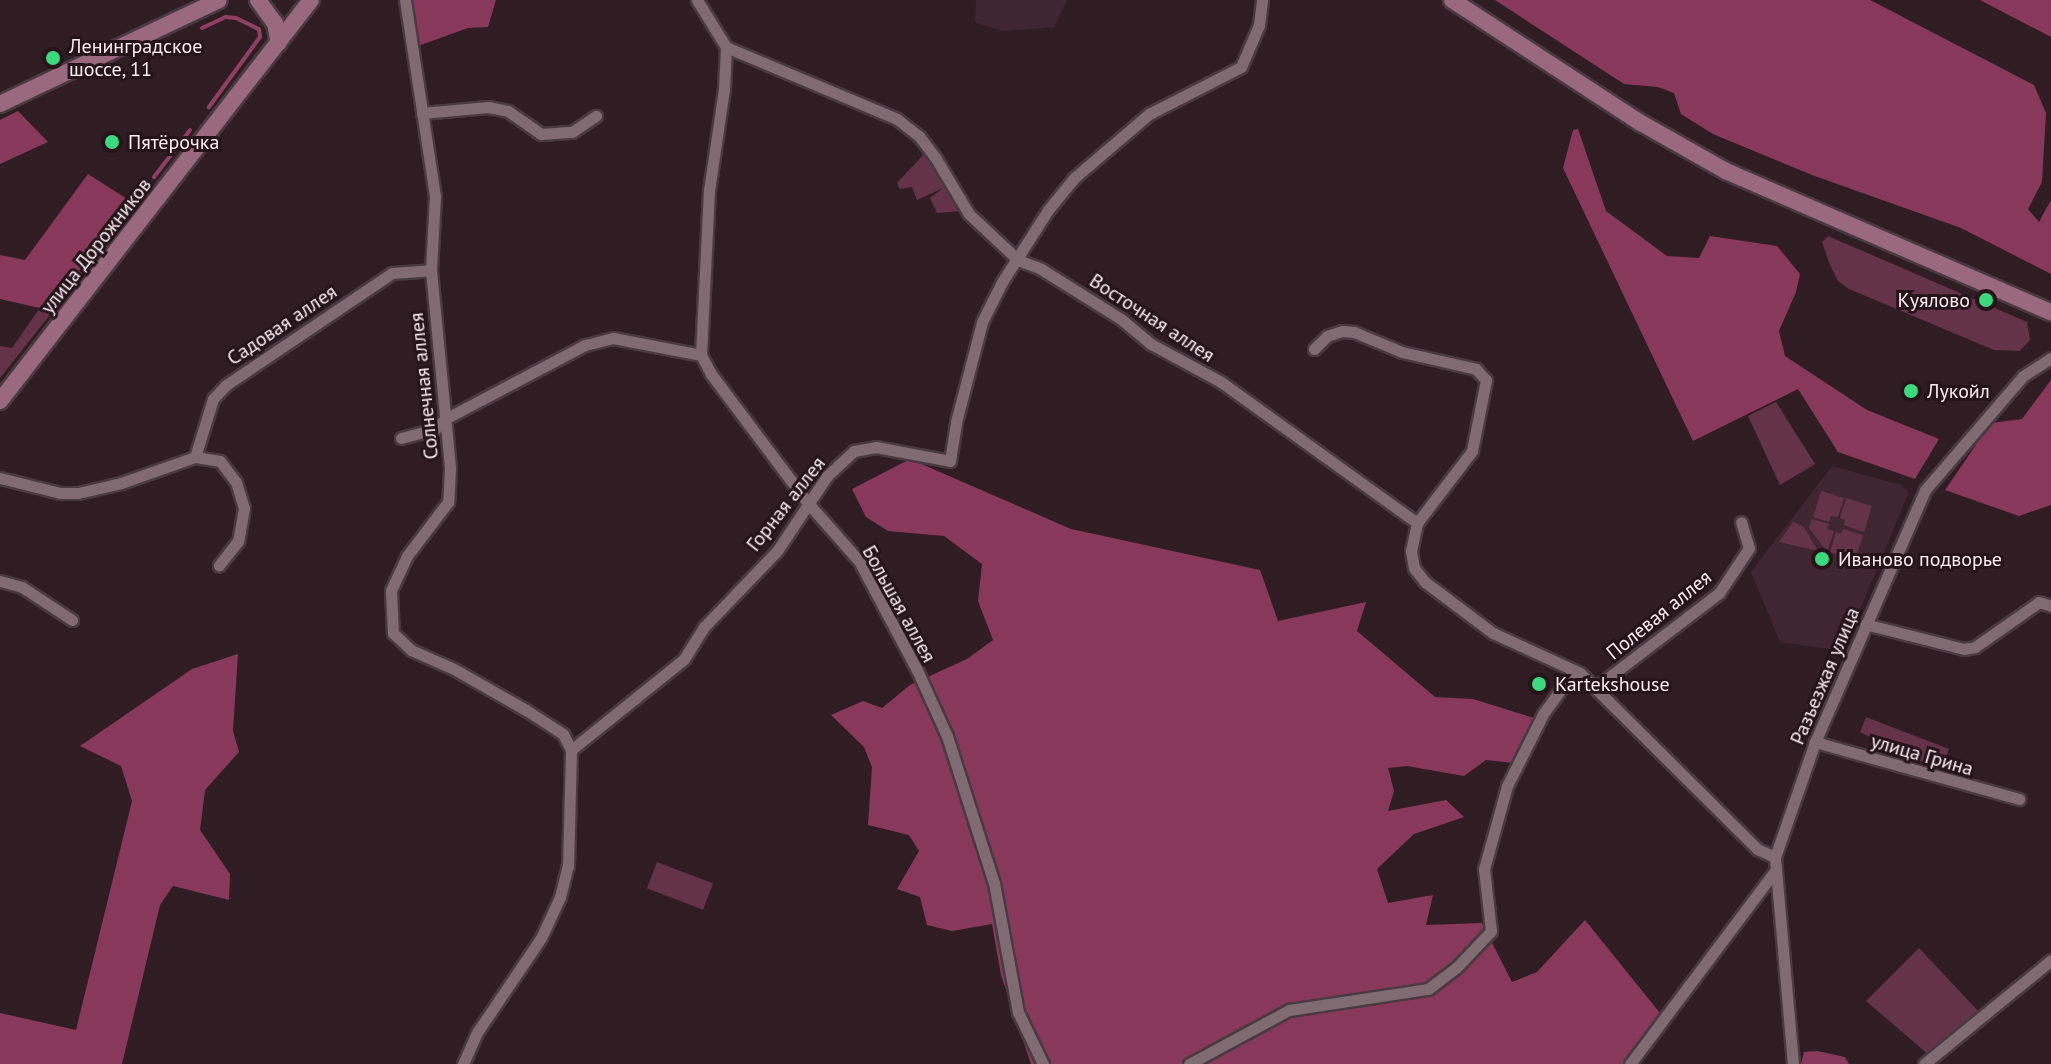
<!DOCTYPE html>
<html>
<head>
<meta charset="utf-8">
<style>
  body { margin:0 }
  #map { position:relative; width:2051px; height:1064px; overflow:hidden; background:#301d24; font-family:"PT Sans",sans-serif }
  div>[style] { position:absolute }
  .built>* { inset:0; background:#3f2630 }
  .green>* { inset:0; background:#653348; transform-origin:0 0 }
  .forest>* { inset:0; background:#88395b }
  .stream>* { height:4px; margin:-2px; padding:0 2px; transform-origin:2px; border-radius:2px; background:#8f4062 }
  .roads { filter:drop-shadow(2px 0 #493940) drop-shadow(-2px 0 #493940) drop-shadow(0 2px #493940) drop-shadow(0 -2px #493940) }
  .minor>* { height:11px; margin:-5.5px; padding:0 5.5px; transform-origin:5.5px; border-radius:5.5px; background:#816b73 }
  .secondary>* { height:16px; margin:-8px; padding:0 8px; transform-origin:8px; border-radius:8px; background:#9b697d }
  .dots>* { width:22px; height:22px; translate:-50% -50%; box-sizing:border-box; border:4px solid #26141b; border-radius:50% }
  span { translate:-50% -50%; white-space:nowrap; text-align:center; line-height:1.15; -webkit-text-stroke:6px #26141b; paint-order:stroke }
  .poi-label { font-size:20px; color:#faecf1 }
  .left { translate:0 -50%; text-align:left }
  .right { translate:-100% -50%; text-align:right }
  .street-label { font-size:20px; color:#faecf1 }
</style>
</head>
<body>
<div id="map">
  <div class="built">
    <i style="clip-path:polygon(976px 0,1067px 0,1054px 27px,1002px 31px,975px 22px)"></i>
    <i style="clip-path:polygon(1832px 466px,1901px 485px,1909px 492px,1843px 651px,1780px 642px,1751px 572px)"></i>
  </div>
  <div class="green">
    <i style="clip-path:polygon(925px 153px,949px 184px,961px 211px,937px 213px,930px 198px,943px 188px,917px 200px,912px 187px,900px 189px,897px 183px)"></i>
    <i style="clip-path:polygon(1828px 236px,2027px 322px,2030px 340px,2020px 351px,1994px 350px,1849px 289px,1838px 281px,1830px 265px,1822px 242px)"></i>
    <i style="clip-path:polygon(40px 308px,53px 311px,0 378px,0 346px,12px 348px)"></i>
    <i style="clip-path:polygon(1776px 402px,1815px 464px,1780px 485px,1748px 416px)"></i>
    <i style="clip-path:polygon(1821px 491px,1844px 498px,1838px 517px,1831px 516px,1829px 522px,1813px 517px)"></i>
    <i style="clip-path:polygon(1846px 498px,1872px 506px,1864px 532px,1844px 525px,1845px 520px,1840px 518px)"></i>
    <i style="clip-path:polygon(1812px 519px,1829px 524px,1827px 529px,1834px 531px,1827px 552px,1809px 528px)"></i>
    <i style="clip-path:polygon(1793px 522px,1804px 527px,1818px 551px,1779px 542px)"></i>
    <i style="clip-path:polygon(1843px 529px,1863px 535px,1855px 560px,1830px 552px,1836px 532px,1841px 534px)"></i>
    <i style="clip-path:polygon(1866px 717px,1949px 749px,1942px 768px,1870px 746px,1872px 738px,1860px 732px)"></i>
    <i style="left:657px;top:862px;width:60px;height:28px;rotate:21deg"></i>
    <i style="clip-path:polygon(1919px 948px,1980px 1013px,1929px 1055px,1866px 1001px)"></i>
  </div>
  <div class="forest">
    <i style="clip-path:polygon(411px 0,496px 0,488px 27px,468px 28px,418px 46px)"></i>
    <i style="clip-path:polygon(1495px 0,1870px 0,2034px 85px,2046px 113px,2042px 182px,2028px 209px,2039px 222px,2051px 200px,2051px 274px,1961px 228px,1812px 175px,1713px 134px,1681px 114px,1674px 93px,1658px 87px,1624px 84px)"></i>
    <i style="clip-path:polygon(1980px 0,2051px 0,2051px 37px)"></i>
    <i style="clip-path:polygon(18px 111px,48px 142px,0 164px,0 120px)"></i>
    <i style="clip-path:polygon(1578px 129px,1606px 211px,1667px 256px,1699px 258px,1710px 236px,1777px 246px,1800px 274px,1796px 292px,1779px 331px,1785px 356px,1867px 410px,1939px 439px,1915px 479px,1838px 452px,1798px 389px,1693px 441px,1563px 168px,1573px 130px)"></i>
    <i style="clip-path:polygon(88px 174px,135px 204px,53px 311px,0 299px,0 255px,25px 260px)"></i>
    <i style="clip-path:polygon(2051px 380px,2051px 505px,2019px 516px,1945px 490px,1991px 423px,2022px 419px)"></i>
    <i style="clip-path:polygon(910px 459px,1071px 529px,1260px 570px,1278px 621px,1366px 602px,1357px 631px,1435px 697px,1473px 699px,1534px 718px,1514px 763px,1486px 760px,1464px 776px,1407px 766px,1388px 768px,1394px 791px,1388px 811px,1446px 800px,1464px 817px,1414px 834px,1377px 869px,1388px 903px,1433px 895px,1426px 925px,1482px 923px,1512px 982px,1537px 972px,1585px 920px,1660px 1013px,1624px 1064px,1031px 1064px,1001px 975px,992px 924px,952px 931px,927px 925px,920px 897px,897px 889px,919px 851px,909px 835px,868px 825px,872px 767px,864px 747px,831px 715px,863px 701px,882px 708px,910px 685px,967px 659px,993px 640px,978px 601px,982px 564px,944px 536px,888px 531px,866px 517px,852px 489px)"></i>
    <i style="clip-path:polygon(238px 654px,233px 731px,239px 752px,205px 790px,200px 830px,230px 874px,229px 900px,173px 886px,160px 905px,122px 1064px,0 1064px,0 1013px,76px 1030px,132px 801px,121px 766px,80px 746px,192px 669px)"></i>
    <i style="clip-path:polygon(1817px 1051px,1845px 1057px,1849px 1064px,1801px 1064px,1804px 1052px)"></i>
  </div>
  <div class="stream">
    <i style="left:202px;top:28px;width:26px;rotate:-25deg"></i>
    <i style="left:226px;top:17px;width:10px;rotate:6deg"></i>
    <i style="left:236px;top:18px;width:25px;rotate:26deg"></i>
    <i style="left:259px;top:29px;width:8px;rotate:83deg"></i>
    <i style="left:260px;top:37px;width:87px;rotate:126.1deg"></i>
    <i style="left:154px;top:177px;width:59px;rotate:-52.5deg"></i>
  </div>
  <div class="roads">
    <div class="minor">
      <i style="left:405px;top:0;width:198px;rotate:81.3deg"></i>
      <i style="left:435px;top:196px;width:74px;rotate:93.1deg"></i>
      <i style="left:431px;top:270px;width:200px;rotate:84.5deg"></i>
      <i style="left:450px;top:469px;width:33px;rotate:93deg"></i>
      <i style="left:448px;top:502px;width:68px;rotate:127.2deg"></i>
      <i style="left:407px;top:556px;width:38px;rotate:115deg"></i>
      <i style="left:391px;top:591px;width:42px;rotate:87.3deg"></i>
      <i style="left:393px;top:633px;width:25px;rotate:43deg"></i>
      <i style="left:411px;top:650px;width:47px;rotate:23.8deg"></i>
      <i style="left:454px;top:669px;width:83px;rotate:29.7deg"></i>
      <i style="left:526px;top:710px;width:44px;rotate:33deg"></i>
      <i style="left:563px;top:734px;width:18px;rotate:63deg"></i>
      <i style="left:697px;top:0;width:55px;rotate:58.3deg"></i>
      <i style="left:726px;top:47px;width:186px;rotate:22.8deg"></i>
      <i style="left:897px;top:119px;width:28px;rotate:38deg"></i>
      <i style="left:919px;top:136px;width:26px;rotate:53deg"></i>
      <i style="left:935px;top:157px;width:66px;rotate:59.2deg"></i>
      <i style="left:969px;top:214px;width:67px;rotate:43.2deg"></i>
      <i style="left:1018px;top:260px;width:25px;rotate:21deg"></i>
      <i style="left:1041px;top:269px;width:94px;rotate:32deg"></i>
      <i style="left:1121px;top:319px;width:39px;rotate:40deg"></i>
      <i style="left:1151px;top:344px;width:80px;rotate:28.5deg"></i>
      <i style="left:1221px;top:382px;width:241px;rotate:35.7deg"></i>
      <i style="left:1417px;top:523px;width:29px;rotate:102deg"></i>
      <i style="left:1411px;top:551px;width:17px;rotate:80deg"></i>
      <i style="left:1414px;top:568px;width:18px;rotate:52deg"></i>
      <i style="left:1425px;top:582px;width:85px;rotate:36.9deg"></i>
      <i style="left:1493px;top:633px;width:96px;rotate:24.7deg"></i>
      <i style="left:1580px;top:673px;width:250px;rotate:44.8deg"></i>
      <i style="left:1757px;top:849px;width:20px;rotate:24deg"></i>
      <i style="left:726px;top:47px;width:42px;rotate:92.7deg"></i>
      <i style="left:724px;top:89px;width:102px;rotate:98.4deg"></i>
      <i style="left:709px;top:190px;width:165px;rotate:92.8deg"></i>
      <i style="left:701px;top:355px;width:21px;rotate:62deg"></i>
      <i style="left:711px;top:374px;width:160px;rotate:53.1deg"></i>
      <i style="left:807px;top:502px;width:79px;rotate:48.6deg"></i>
      <i style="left:859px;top:561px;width:123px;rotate:62deg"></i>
      <i style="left:917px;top:670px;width:72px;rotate:65.6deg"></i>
      <i style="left:947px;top:736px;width:154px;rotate:72.3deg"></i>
      <i style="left:994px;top:883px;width:131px;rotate:79.5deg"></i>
      <i style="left:1018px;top:1012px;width:58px;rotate:64.3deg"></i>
      <i style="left:422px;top:113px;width:66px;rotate:-5.2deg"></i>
      <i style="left:488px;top:107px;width:20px;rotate:11deg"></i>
      <i style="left:508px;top:111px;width:40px;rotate:34.9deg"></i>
      <i style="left:541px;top:134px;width:31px;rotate:-4deg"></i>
      <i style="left:572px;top:132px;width:29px;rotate:-34deg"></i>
      <i style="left:1314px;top:349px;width:18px;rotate:-45deg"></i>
      <i style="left:1327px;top:336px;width:16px;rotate:-18deg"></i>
      <i style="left:1342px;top:331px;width:12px;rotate:5deg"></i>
      <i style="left:1354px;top:332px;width:52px;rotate:22.6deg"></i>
      <i style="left:1402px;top:352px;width:76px;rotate:12.9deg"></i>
      <i style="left:1476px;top:369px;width:15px;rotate:48deg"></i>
      <i style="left:1486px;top:380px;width:72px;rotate:101.2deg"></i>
      <i style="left:1472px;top:451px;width:91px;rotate:127.4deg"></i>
      <i style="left:401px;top:438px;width:35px;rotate:-15deg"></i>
      <i style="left:435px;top:429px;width:14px;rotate:-45deg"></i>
      <i style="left:445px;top:419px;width:158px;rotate:-27.9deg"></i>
      <i style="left:585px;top:345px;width:29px;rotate:-14deg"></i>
      <i style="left:613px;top:338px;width:90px;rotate:10.9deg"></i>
      <i style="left:195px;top:457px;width:61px;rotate:-72.8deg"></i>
      <i style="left:213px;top:399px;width:19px;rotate:-47deg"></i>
      <i style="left:226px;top:385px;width:200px;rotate:-34deg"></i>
      <i style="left:392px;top:273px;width:39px;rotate:-4deg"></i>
      <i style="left:0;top:478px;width:62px;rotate:14deg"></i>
      <i style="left:60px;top:493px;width:18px"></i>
      <i style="left:78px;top:493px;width:44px;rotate:-13.1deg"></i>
      <i style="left:121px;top:483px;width:78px;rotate:-19.4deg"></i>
      <i style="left:195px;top:457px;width:25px;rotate:9deg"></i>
      <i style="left:220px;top:461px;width:26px;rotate:53deg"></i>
      <i style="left:236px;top:482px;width:27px;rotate:73deg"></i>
      <i style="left:244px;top:508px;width:34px;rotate:100deg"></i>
      <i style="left:238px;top:541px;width:31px;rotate:128deg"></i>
      <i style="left:0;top:581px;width:23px;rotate:15deg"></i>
      <i style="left:22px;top:587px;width:60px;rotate:33.4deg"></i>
      <i style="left:1865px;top:624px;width:102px;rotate:14.2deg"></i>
      <i style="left:1964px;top:649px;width:11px;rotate:-10deg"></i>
      <i style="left:1975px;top:647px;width:78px;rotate:-35.1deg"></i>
      <i style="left:2039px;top:602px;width:13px;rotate:18deg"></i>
      <i style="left:1596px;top:687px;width:155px;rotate:-37.4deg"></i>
      <i style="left:1719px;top:593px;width:54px;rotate:-56.3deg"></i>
      <i style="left:1749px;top:548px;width:27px;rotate:-107deg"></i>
      <i style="left:1815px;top:742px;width:212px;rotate:15.6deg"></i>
      <i style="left:463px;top:1064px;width:36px;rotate:-66deg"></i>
      <i style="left:478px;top:1031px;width:112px;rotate:-55.9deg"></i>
      <i style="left:541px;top:938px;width:45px;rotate:-65.1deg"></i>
      <i style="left:560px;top:897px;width:32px;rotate:-76deg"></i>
      <i style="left:568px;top:866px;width:116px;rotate:-88.5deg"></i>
      <i style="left:571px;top:750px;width:145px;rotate:-38.8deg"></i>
      <i style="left:684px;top:659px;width:38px;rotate:-58deg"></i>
      <i style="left:704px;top:627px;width:105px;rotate:-46.2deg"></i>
      <i style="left:777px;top:551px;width:90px;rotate:-56.3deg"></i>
      <i style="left:827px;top:476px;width:37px;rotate:-43deg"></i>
      <i style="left:854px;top:451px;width:22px;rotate:-10deg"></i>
      <i style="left:876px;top:447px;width:75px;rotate:10.7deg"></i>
      <i style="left:950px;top:461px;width:39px;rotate:-81deg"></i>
      <i style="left:956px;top:422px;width:103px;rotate:-75.4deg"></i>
      <i style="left:982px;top:322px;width:45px;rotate:-63.4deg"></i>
      <i style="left:1002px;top:282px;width:85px;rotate:-57.4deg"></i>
      <i style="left:1048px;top:210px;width:41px;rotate:-50.9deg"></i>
      <i style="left:1074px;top:178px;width:99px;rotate:-40.5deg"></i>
      <i style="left:1149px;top:114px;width:103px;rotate:-27.1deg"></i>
      <i style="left:1241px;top:67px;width:46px;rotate:-66.8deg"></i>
      <i style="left:1259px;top:25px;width:25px;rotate:-83deg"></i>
      <i style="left:1189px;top:1064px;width:114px;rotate:-28.4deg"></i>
      <i style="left:1289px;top:1010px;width:141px;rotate:-8.6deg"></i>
      <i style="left:1428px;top:989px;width:35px;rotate:-37deg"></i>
      <i style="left:1456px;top:968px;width:51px;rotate:-46.6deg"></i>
      <i style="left:1491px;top:931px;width:62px;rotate:-96.4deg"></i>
      <i style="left:1484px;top:869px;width:86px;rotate:-74.5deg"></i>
      <i style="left:1507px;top:786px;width:80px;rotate:-63.4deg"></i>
      <i style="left:1543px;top:714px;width:53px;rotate:-54.2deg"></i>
      <i style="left:1630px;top:1064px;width:241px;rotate:-53.1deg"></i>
      <i style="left:1793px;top:1064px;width:208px;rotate:-95deg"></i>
      <i style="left:1775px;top:857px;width:122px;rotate:-70.8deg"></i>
      <i style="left:1815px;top:742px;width:275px;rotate:-66.4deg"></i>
      <i style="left:1925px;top:490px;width:150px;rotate:-49.3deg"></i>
      <i style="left:2023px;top:376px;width:33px;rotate:-33deg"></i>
      <i style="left:1924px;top:1064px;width:164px;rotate:-39.3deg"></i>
    </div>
    <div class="secondary">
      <i style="left:258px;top:0;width:29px;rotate:54deg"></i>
      <i style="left:275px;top:23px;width:20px;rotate:79deg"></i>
      <i style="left:1452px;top:0;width:225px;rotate:33.1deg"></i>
      <i style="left:1641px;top:123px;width:98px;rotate:29.5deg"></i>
      <i style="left:1726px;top:171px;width:354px;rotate:23.5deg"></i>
      <i style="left:0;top:104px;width:242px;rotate:-25.4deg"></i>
      <i style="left:0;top:401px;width:507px;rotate:-52.2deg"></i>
    </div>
  </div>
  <div class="dots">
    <i style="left:53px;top:58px;background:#3dd77d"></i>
    <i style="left:112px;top:142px;background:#3dd77d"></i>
    <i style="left:1986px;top:300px;background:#3dd77d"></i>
    <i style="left:1911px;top:391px;background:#3dd77d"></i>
    <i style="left:1822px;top:559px;background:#3dd77d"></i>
    <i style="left:1539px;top:684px;background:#3dd77d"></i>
  </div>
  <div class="poi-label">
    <span class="left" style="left:69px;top:58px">Ленинградское<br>шоссе, 11</span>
    <span class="left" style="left:128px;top:142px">Пятёрочка</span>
    <span class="right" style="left:1970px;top:300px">Куялово</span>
    <span class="left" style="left:1927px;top:391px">Лукойл</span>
    <span class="left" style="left:1838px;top:559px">Иваново подворье</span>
    <span class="left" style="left:1555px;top:684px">Kartekshouse</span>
  </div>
  <div class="street-label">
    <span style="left:96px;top:246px;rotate:-52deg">улица Дорожников</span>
    <span style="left:1152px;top:318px;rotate:33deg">Восточная аллея</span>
    <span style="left:282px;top:325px;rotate:-34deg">Садовая аллея</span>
    <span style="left:424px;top:386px;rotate:-96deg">Солнечная аллея</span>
    <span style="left:786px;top:504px;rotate:-52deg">Горная аллея</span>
    <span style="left:899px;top:604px;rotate:61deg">Большая аллея</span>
    <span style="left:1659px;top:615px;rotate:-39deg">Полевая аллея</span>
    <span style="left:1825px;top:676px;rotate:-67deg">Разъезжая улица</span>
    <span style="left:1922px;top:755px;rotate:16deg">улица Грина</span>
  </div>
</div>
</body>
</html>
